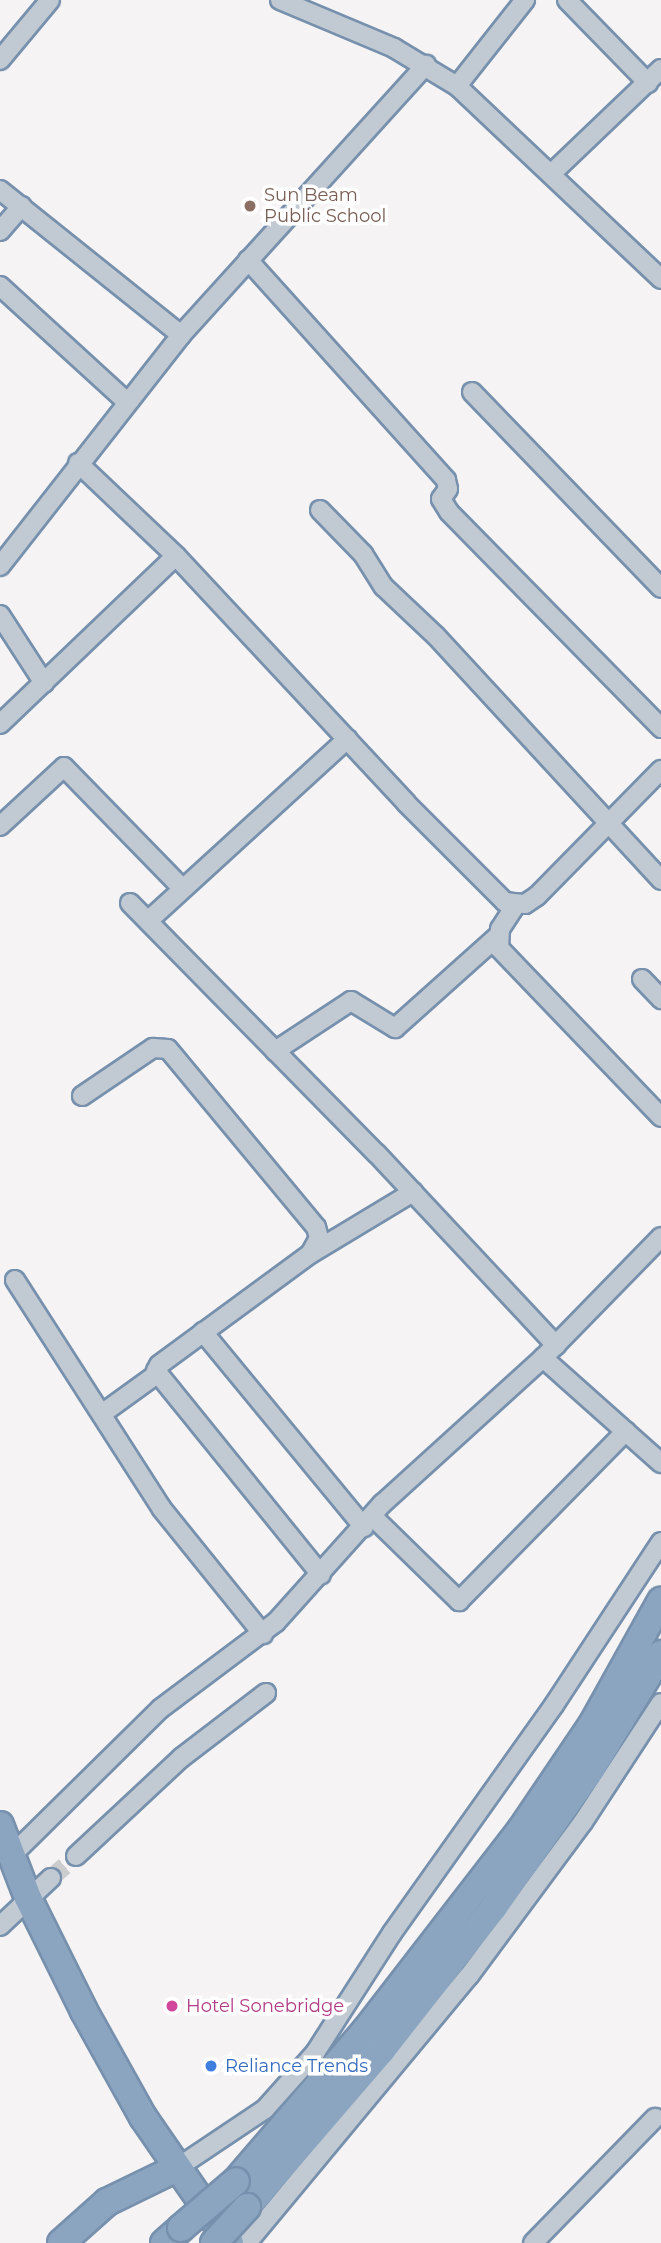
<!DOCTYPE html>
<html>
<head>
<meta charset="utf-8">
<style>
  body { margin:0 }
  #map { position:relative; width:661px; height:2243px; overflow:hidden; background:#f5f3f3; font-family:Montserrat,sans-serif }
  div>[style] { position:absolute }
  .minor-tunnel>* { height:18px; margin-top:-9px; transform-origin:0; background:repeating-linear-gradient(90deg,#caccce 0 18px,transparent 0 27px) }
  .roads { filter:drop-shadow(2px 0 #7690ad) drop-shadow(-2px 0 #7690ad) drop-shadow(0 2px #7690ad) drop-shadow(0 -2px #7690ad) }
  .minor>* { height:18px; margin:-9px; padding:0 9px; transform-origin:9px; border-radius:9px; background:#c1cad2 }
  .highway>* { height:26px; margin:-13px; padding:0 13px; transform-origin:13px; border-radius:13px; background:#8ba5c1 }
  .bridges { filter:drop-shadow(2px 0 #7690ad) drop-shadow(-2px 0 #7690ad) drop-shadow(0 2px #7690ad) drop-shadow(0 -2px #7690ad) }
  .highway-bridge>* { height:26px; margin:-13px; padding:0 13px; transform-origin:13px; border-radius:13px; background:#8ba5c1 }
  .dots>* { width:19px; height:19px; translate:-50% -50%; box-sizing:border-box; border:4px solid #fff; border-radius:50% }
  span { translate:-50% -50%; white-space:nowrap; text-align:center; line-height:1.15; -webkit-text-stroke:7px #fff; paint-order:stroke }
  .education-label { font-size:18px; color:#785e54 }
  .left { translate:0 -50%; text-align:left }
  .hotel-label { font-size:18px; color:#b23c85 }
  .shop-label { font-size:18px; color:#366cbe }
</style>
</head>
<body>
<div id="map">
  <div class="minor-tunnel">
    <i style="left:51px;top:1878px;width:33px;rotate:-41deg"></i>
  </div>
  <div class="roads">
    <div class="minor">
      <i style="left:280px;top:0;width:124px;rotate:22.8deg"></i>
      <i style="left:394px;top:48px;width:74px;rotate:31.1deg"></i>
      <i style="left:457px;top:86px;width:281px;rotate:43.4deg"></i>
      <i style="left:567px;top:0;width:116px;rotate:45.7deg"></i>
      <i style="left:0;top:60px;width:78px;rotate:-50.2deg"></i>
      <i style="left:457px;top:86px;width:110px;rotate:-51.7deg"></i>
      <i style="left:551px;top:174px;width:152px;rotate:-43.7deg"></i>
      <i style="left:0;top:190px;width:232px;rotate:38.7deg"></i>
      <i style="left:0;top:231px;width:33px;rotate:-49deg"></i>
      <i style="left:248px;top:260px;width:296px;rotate:48deg"></i>
      <i style="left:446px;top:480px;width:9px;rotate:77deg"></i>
      <i style="left:448px;top:489px;width:12px;rotate:125deg"></i>
      <i style="left:441px;top:499px;width:15px;rotate:58deg"></i>
      <i style="left:449px;top:512px;width:303px;rotate:45.5deg"></i>
      <i style="left:0;top:286px;width:171px;rotate:42.4deg"></i>
      <i style="left:472px;top:392px;width:272px;rotate:46deg"></i>
      <i style="left:78px;top:463px;width:135px;rotate:43.5deg"></i>
      <i style="left:176px;top:556px;width:338px;rotate:47deg"></i>
      <i style="left:406px;top:803px;width:140px;rotate:45deg"></i>
      <i style="left:505px;top:902px;width:20px;rotate:6deg"></i>
      <i style="left:525px;top:904px;width:14px;rotate:-34deg"></i>
      <i style="left:537px;top:896px;width:177px;rotate:-45.5deg"></i>
      <i style="left:320px;top:510px;width:62px;rotate:45.7deg"></i>
      <i style="left:363px;top:554px;width:39px;rotate:58deg"></i>
      <i style="left:384px;top:587px;width:71px;rotate:43.3deg"></i>
      <i style="left:436px;top:636px;width:332px;rotate:47.3deg"></i>
      <i style="left:0;top:566px;width:293px;rotate:-51.9deg"></i>
      <i style="left:181px;top:335px;width:365px;rotate:-47.8deg"></i>
      <i style="left:0;top:615px;width:81px;rotate:57.1deg"></i>
      <i style="left:0;top:724px;width:243px;rotate:-43.7deg"></i>
      <i style="left:0;top:826px;width:87px;rotate:-42.7deg"></i>
      <i style="left:64px;top:767px;width:170px;rotate:45.7deg"></i>
      <i style="left:130px;top:903px;width:352px;rotate:45.5deg"></i>
      <i style="left:377px;top:1154px;width:262px;rotate:46.9deg"></i>
      <i style="left:515px;top:906px;width:27px;rotate:123deg"></i>
      <i style="left:500px;top:929px;width:19px;rotate:93deg"></i>
      <i style="left:499px;top:948px;width:234px;rotate:46.2deg"></i>
      <i style="left:148px;top:921px;width:270px;rotate:-42.4deg"></i>
      <i style="left:642px;top:979px;width:28px;rotate:46deg"></i>
      <i style="left:275px;top:1051px;width:91px;rotate:-33.3deg"></i>
      <i style="left:351px;top:1001px;width:52px;rotate:31.5deg"></i>
      <i style="left:395px;top:1028px;width:138px;rotate:-41.8deg"></i>
      <i style="left:82px;top:1096px;width:86px;rotate:-34.1deg"></i>
      <i style="left:153px;top:1048px;width:15px;rotate:4deg"></i>
      <i style="left:168px;top:1049px;width:231px;rotate:50.3deg"></i>
      <i style="left:316px;top:1227px;width:11px;rotate:75deg"></i>
      <i style="left:319px;top:1238px;width:18px;rotate:119deg"></i>
      <i style="left:310px;top:1254px;width:187px;rotate:143.7deg"></i>
      <i style="left:159px;top:1365px;width:7px;rotate:117deg"></i>
      <i style="left:156px;top:1371px;width:262px;rotate:51deg"></i>
      <i style="left:312px;top:1253px;width:118px;rotate:-31.1deg"></i>
      <i style="left:15px;top:1280px;width:272px;rotate:57.3deg"></i>
      <i style="left:162px;top:1509px;width:161px;rotate:51.1deg"></i>
      <i style="left:203px;top:1332px;width:253px;rotate:50.5deg"></i>
      <i style="left:543px;top:1358px;width:158px;rotate:41.7deg"></i>
      <i style="left:103px;top:1413px;width:67px;rotate:-35.8deg"></i>
      <i style="left:372px;top:1516px;width:122px;rotate:44.3deg"></i>
      <i style="left:459px;top:1601px;width:238px;rotate:-45.5deg"></i>
      <i style="left:14px;top:1853px;width:205px;rotate:-44.6deg"></i>
      <i style="left:160px;top:1709px;width:145px;rotate:-36.9deg"></i>
      <i style="left:276px;top:1622px;width:159px;rotate:-48.1deg"></i>
      <i style="left:382px;top:1504px;width:217px;rotate:-42.2deg"></i>
      <i style="left:543px;top:1358px;width:169px;rotate:-45.7deg"></i>
      <i style="left:76px;top:1856px;width:144px;rotate:-43deg"></i>
      <i style="left:181px;top:1758px;width:107px;rotate:-37.4deg"></i>
      <i style="left:0;top:1926px;width:70px;rotate:-43.3deg"></i>
      <i style="left:177px;top:2168px;width:106px;rotate:-33.8deg"></i>
      <i style="left:265px;top:2109px;width:75px;rotate:-48.2deg"></i>
      <i style="left:315px;top:2053px;width:143px;rotate:-57.3deg"></i>
      <i style="left:392px;top:1933px;width:280px;rotate:-54.6deg"></i>
      <i style="left:554px;top:1705px;width:195px;rotate:-56.7deg"></i>
      <i style="left:247px;top:2243px;width:347px;rotate:-50.3deg"></i>
      <i style="left:469px;top:1976px;width:192px;rotate:-53.5deg"></i>
      <i style="left:583px;top:1822px;width:142px;rotate:-56.8deg"></i>
      <i style="left:533px;top:2243px;width:175px;rotate:-45.7deg"></i>
    </div>
    <div class="highway">
      <i style="left:0;top:1825px;width:78px;rotate:69deg"></i>
      <i style="left:28px;top:1898px;width:126px;rotate:63.6deg"></i>
      <i style="left:84px;top:2011px;width:121px;rotate:60.9deg"></i>
      <i style="left:143px;top:2117px;width:153px;rotate:55.4deg"></i>
      <i style="left:236px;top:2181px;width:199px;rotate:-49.3deg"></i>
      <i style="left:366px;top:2030px;width:252px;rotate:-52.3deg"></i>
      <i style="left:520px;top:1831px;width:130px;rotate:-55.9deg"></i>
      <i style="left:593px;top:1723px;width:140px;rotate:-60.9deg"></i>
      <i style="left:247px;top:2207px;width:207px;rotate:-49.3deg"></i>
      <i style="left:382px;top:2050px;width:182px;rotate:-51.9deg"></i>
      <i style="left:494px;top:1907px;width:166px;rotate:-54.8deg"></i>
      <i style="left:590px;top:1771px;width:137px;rotate:-58.7deg"></i>
      <i style="left:61px;top:2243px;width:62px;rotate:-41.7deg"></i>
      <i style="left:107px;top:2202px;width:78px;rotate:-25.9deg"></i>
      <i style="left:164px;top:2243px;width:23px;rotate:-41deg"></i>
    </div>
  </div>
  <div class="bridges">
    <div class="highway-bridge">
      <i style="left:181px;top:2228px;width:72px;rotate:-40.5deg"></i>
      <i style="left:214px;top:2243px;width:49px;rotate:-47.5deg"></i>
    </div>
  </div>
  <div class="dots">
    <i style="left:250px;top:206px;background:#8d6e63"></i>
    <i style="left:172px;top:2006px;background:#d1479c"></i>
    <i style="left:211px;top:2066px;background:#3f7fe0"></i>
  </div>
  <div class="education-label">
    <span class="left" style="left:264px;top:206px">Sun Beam<br>Public School</span>
  </div>
  <div class="hotel-label">
    <span class="left" style="left:186px;top:2006px">Hotel Sonebridge</span>
  </div>
  <div class="shop-label">
    <span class="left" style="left:225px;top:2066px">Reliance Trends</span>
  </div>
</div>
</body>
</html>
